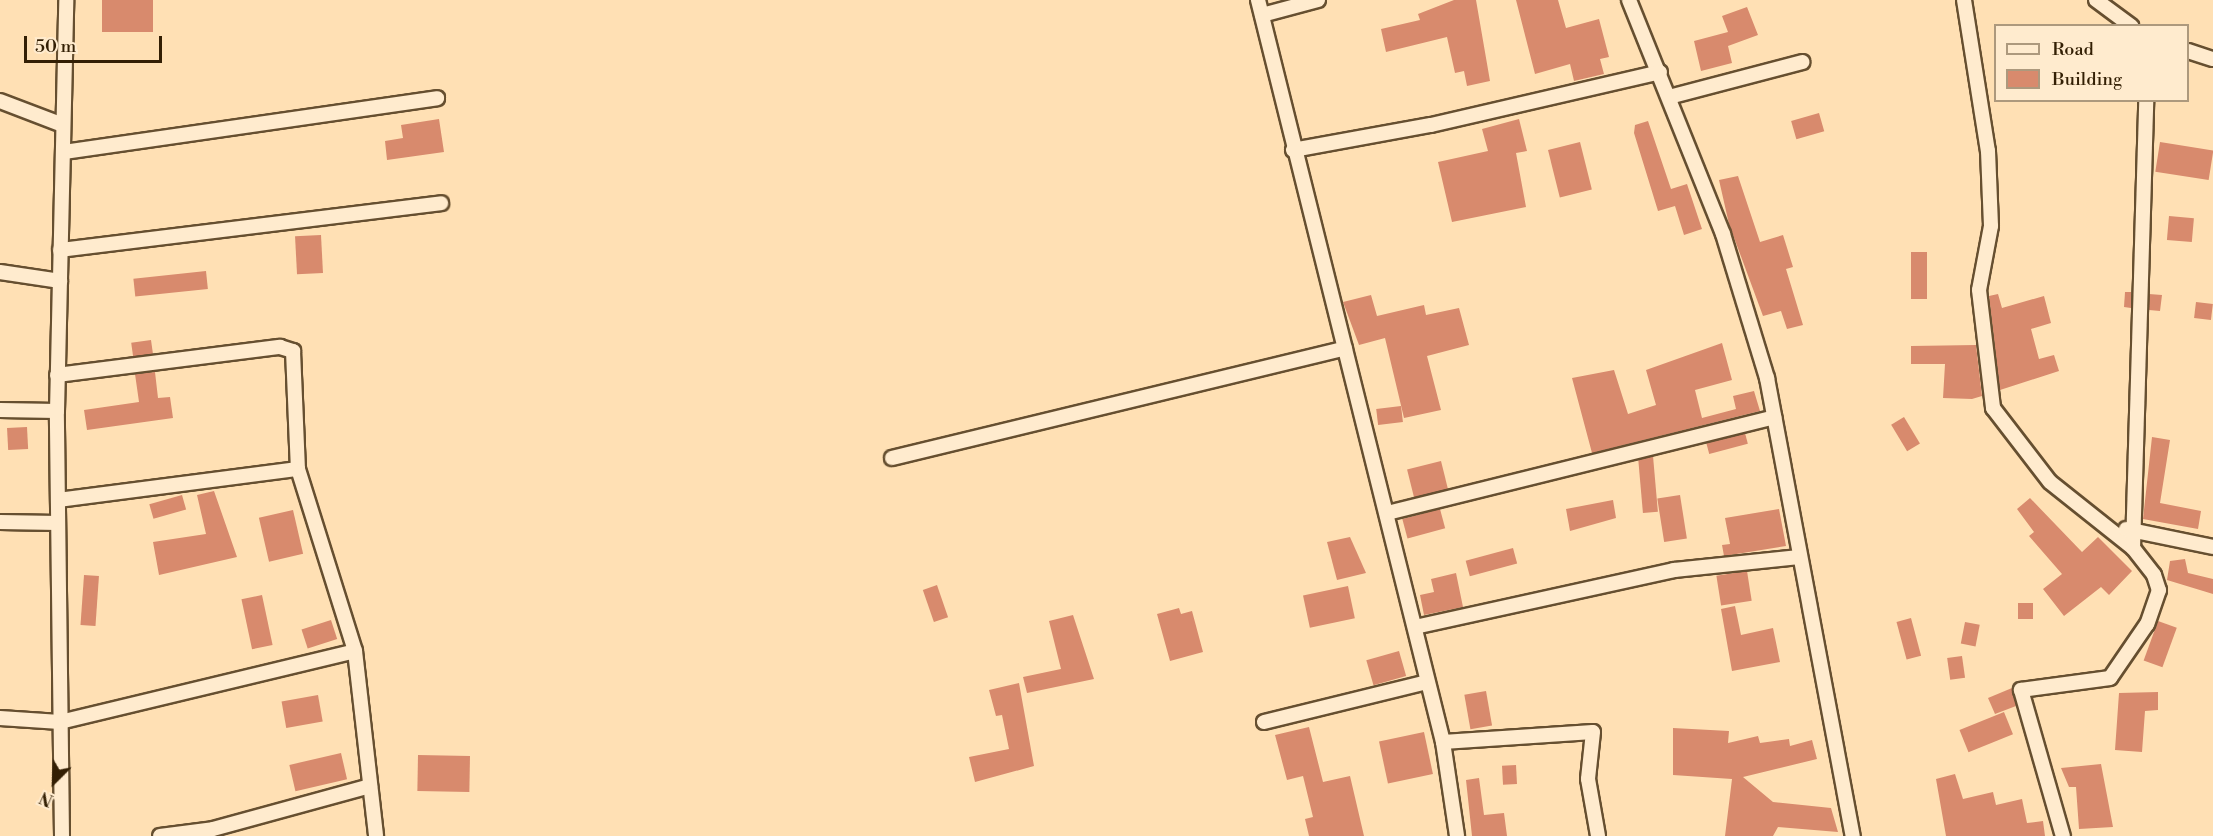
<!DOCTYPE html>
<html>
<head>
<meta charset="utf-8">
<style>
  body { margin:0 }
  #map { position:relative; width:2213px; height:836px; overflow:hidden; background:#ffe0b4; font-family:"Libre Bodoni",serif }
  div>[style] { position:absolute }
  .building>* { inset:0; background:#d88a6d; transform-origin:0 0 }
  .roads { filter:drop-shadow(2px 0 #664f30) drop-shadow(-2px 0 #664f30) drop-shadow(0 2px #664f30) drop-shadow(0 -2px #664f30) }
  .minor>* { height:14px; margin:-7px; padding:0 7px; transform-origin:7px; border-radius:7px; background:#ffebce }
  span { translate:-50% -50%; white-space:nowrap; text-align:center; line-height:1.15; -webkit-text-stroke:4.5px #ffebce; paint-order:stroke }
  .legend { position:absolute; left:1994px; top:24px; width:195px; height:78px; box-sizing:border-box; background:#ffebce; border:2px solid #ad997d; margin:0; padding:8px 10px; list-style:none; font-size:18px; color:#331f04 }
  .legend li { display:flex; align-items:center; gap:12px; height:30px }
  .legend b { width:30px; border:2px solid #ad997d }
  .north { position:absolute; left:24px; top:752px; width:60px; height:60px; -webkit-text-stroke:4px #ffebce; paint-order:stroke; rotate:204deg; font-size:16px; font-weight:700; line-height:24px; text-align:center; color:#331f04 }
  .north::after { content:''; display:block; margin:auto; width:21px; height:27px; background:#331f04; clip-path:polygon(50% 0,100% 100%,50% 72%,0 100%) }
  .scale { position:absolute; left:24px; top:36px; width:138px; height:27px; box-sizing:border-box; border:3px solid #331f04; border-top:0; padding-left:8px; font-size:18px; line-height:21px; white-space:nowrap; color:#331f04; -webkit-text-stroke:4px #ffebce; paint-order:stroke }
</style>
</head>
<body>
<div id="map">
  <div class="building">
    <i style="left:102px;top:0;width:51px;height:32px"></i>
    <i style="clip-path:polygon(1454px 0,1476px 0,1490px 81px,1467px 86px,1464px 71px,1455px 73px,1447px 37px,1386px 52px,1381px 29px,1420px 20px,1418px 14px)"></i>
    <i style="clip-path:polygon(1516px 0,1558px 0,1566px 28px,1599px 19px,1609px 57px,1600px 59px,1604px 74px,1574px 81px,1570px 64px,1535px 74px)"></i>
    <i style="clip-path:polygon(1747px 7px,1758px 35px,1728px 46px,1732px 63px,1701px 71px,1694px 41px,1728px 32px,1722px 16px)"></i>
    <i style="left:1819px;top:113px;width:19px;height:29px;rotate:74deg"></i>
    <i style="clip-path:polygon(439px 119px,444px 152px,387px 160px,385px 141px,403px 138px,401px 125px)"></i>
    <i style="clip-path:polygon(1519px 119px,1527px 151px,1516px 153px,1526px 207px,1452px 222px,1438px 162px,1488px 151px,1482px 129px)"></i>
    <i style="clip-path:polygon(1648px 121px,1671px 189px,1687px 184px,1702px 229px,1684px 235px,1675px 206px,1658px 211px,1634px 133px,1635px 125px)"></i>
    <i style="left:1580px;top:142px;width:49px;height:33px;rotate:76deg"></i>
    <i style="left:2160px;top:142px;width:54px;height:30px;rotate:9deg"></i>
    <i style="clip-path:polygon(1738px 176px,1760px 242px,1783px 235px,1793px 267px,1786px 269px,1803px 325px,1787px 329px,1781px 311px,1763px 316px,1729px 224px,1719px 180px)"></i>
    <i style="left:2169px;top:216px;width:25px;height:24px;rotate:5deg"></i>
    <i style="left:321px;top:235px;width:38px;height:26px;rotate:87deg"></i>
    <i style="left:1911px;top:252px;width:16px;height:47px"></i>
    <i style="left:206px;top:271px;width:18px;height:73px;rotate:84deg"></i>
    <i style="clip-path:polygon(2125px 292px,2131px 292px,2131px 308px,2124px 307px)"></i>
    <i style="clip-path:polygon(1998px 294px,2002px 308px,2044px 296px,2051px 323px,2031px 329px,2039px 359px,2054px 355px,2059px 371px,2000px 390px,1989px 296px)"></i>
    <i style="clip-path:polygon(2149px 294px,2162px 295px,2160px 311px,2149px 310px)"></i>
    <i style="clip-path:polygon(1371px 295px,1377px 316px,1424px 305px,1426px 315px,1459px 308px,1469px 345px,1427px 356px,1441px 410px,1404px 418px,1385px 338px,1359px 345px,1343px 302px)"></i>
    <i style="left:2196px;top:302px;width:17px;height:16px;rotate:7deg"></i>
    <i style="left:151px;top:340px;width:14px;height:20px;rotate:82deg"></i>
    <i style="clip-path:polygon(1722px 343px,1732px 380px,1695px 390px,1702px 418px,1736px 409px,1733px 396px,1754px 391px,1760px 411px,1592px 453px,1572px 378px,1614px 370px,1628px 414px,1656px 405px,1646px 370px)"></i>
    <i style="clip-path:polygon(1976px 345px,1982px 396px,1972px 399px,1943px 398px,1945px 364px,1911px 364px,1911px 346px)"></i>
    <i style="clip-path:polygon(155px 372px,158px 398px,170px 397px,173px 418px,87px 430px,84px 410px,139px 402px,135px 374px)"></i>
    <i style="left:1401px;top:406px;width:16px;height:25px;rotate:83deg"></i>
    <i style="left:1904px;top:417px;width:31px;height:15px;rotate:59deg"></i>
    <i style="left:27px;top:427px;width:22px;height:20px;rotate:87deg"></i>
    <i style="left:1745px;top:433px;width:11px;height:40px;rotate:75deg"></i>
    <i style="clip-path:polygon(2152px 437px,2170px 440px,2160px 503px,2201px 511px,2198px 529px,2143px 519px)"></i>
    <i style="left:1653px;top:456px;width:56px;height:15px;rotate:85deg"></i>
    <i style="left:1441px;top:461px;width:29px;height:35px;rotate:76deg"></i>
    <i style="clip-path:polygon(214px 491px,237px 557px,159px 575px,153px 542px,206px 534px,197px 495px)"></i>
    <i style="left:182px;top:495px;width:15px;height:34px;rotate:74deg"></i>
    <i style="left:1680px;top:495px;width:44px;height:23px;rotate:81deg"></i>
    <i style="clip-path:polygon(2030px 498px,2082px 552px,2098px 537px,2132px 571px,2109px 595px,2101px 587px,2064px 616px,2043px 589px,2062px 574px,2029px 536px,2034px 532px,2017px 509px)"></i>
    <i style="clip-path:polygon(1613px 500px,1616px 518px,1570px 531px,1566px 509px)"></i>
    <i style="left:1440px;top:509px;width:20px;height:39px;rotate:75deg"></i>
    <i style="clip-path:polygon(1779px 509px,1786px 546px,1724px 556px,1722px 545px,1730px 544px,1725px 518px)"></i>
    <i style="left:293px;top:510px;width:45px;height:35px;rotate:77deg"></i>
    <i style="clip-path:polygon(1350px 537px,1366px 573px,1337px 580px,1327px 542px)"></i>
    <i style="left:1513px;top:548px;width:16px;height:49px;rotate:75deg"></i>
    <i style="clip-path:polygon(2185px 559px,2188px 573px,2213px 579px,2213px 594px,2167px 580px,2170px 561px)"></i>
    <i style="left:1747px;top:571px;width:30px;height:31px;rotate:81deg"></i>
    <i style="clip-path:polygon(1456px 573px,1463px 607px,1424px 615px,1420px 595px,1434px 592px,1431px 579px)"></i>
    <i style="left:84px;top:575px;width:15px;height:50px;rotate:4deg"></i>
    <i style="left:937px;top:585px;width:34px;height:15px;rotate:71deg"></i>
    <i style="left:1348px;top:586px;width:33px;height:46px;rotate:78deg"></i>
    <i style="left:262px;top:595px;width:51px;height:21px;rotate:78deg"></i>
    <i style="left:2018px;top:603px;width:15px;height:16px"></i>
    <i style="clip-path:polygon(1735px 606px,1741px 635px,1773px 628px,1780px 662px,1732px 671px,1721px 609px)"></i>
    <i style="clip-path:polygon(1179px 608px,1181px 614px,1192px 611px,1203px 652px,1170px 661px,1157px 614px)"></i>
    <i style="clip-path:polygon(1073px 615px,1094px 679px,1027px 693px,1023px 677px,1061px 669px,1049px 621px)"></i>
    <i style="left:1911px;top:618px;width:39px;height:15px;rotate:75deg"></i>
    <i style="left:331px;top:620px;width:20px;height:31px;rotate:72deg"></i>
    <i style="left:2158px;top:621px;width:20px;height:42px;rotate:20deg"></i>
    <i style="left:1965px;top:622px;width:15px;height:22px;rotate:11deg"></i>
    <i style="left:1399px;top:651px;width:26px;height:34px;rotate:74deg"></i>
    <i style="left:1962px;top:656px;width:22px;height:15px;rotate:82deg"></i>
    <i style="clip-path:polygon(1019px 683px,1034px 766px,975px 782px,969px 757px,1009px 749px,1002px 715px,996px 716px,989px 690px)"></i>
    <i style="clip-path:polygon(2012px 688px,2016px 706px,1995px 714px,1988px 698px)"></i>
    <i style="left:1486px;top:691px;width:35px;height:22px;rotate:80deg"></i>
    <i style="clip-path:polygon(2158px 692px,2158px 710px,2145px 711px,2142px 752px,2115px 750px,2119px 693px)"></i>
    <i style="left:318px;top:695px;width:27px;height:37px;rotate:80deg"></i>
    <i style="left:2004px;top:712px;width:24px;height:48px;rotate:68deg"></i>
    <i style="clip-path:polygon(1309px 727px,1323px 782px,1350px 776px,1364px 836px,1309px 836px,1305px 819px,1313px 817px,1303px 776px,1287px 780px,1275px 735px)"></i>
    <i style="clip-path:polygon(1673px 728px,1729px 731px,1728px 743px,1758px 736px,1760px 743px,1789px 739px,1790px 746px,1812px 740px,1817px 759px,1743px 777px,1773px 802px,1831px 808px,1838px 832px,1778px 827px,1773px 836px,1725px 836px,1732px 779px,1673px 775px)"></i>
    <i style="left:1424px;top:732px;width:43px;height:46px;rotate:78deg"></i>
    <i style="left:341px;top:753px;width:27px;height:53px;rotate:77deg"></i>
    <i style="left:418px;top:755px;width:52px;height:36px;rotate:1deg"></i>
    <i style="clip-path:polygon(2101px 764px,2113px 827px,2079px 829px,2076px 787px,2069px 787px,2061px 768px)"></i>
    <i style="left:1516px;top:765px;width:19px;height:14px;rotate:87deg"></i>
    <i style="clip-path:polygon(1955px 774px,1963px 799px,1993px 792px,1996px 805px,2022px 799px,2027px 823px,2043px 821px,2045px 836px,1946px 836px,1936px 779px)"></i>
    <i style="clip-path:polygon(1479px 778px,1484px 815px,1504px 813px,1507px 836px,1472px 836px,1466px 780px)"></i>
  </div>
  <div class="roads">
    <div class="minor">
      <i style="left:1258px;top:0;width:765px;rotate:76deg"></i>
      <i style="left:1443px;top:742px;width:95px;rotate:81.5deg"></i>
      <i style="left:1629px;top:0;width:252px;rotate:68.1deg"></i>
      <i style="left:1723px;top:234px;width:151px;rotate:73deg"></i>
      <i style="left:1767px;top:378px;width:466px;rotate:79.4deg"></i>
      <i style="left:1964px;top:0;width:153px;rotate:81deg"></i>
      <i style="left:1988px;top:151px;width:75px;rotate:87.7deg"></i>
      <i style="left:1991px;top:226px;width:65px;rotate:100.6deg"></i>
      <i style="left:1979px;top:290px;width:119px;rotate:83.2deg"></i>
      <i style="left:1993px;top:408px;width:93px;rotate:52.4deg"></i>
      <i style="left:2050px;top:482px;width:106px;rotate:38.5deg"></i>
      <i style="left:2133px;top:548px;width:34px;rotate:52deg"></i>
      <i style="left:2154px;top:575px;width:16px;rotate:72deg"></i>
      <i style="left:2159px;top:590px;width:36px;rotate:109deg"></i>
      <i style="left:2147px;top:624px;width:65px;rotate:124.4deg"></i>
      <i style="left:2110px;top:678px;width:90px;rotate:172.3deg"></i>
      <i style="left:2021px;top:690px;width:152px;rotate:74deg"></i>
      <i style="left:2096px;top:0;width:44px;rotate:36.6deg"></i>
      <i style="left:1262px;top:15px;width:58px;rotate:-15deg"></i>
      <i style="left:2188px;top:51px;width:26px;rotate:18deg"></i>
      <i style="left:1669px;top:97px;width:138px;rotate:-14.7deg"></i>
      <i style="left:0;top:101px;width:67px;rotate:20.9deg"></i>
      <i style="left:1293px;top:150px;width:140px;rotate:-10.3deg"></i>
      <i style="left:1431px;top:125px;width:235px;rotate:-13deg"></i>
      <i style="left:64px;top:152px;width:377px;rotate:-8.2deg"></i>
      <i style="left:60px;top:250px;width:384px;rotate:-7deg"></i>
      <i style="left:0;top:272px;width:61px;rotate:8.5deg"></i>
      <i style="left:57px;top:375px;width:225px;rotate:-7.2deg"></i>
      <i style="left:280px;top:347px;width:14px;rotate:17deg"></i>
      <i style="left:293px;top:351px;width:118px;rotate:87.6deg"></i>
      <i style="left:298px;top:469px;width:191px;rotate:72.6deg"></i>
      <i style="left:355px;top:651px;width:186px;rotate:83.5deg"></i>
      <i style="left:0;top:410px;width:57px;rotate:1deg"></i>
      <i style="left:892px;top:458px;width:466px;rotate:-13.6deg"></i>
      <i style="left:58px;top:500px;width:242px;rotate:-7.4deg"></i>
      <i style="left:1387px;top:513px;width:399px;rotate:-13.9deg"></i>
      <i style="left:0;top:522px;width:58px;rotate:1deg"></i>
      <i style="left:2126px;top:529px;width:89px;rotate:11.7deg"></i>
      <i style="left:2133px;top:548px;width:448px;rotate:-88.3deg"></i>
      <i style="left:1415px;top:627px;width:265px;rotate:-12.4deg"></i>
      <i style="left:1674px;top:570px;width:126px;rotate:-5.9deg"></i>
      <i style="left:0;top:718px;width:60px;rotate:3.8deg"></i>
      <i style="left:60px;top:722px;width:303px;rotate:-13.5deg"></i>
      <i style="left:1264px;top:722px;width:168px;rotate:-13.8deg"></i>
      <i style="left:1443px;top:742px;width:150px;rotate:-3.8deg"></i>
      <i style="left:1593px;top:732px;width:47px;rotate:96.1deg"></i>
      <i style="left:1588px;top:779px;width:58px;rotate:80deg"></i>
      <i style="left:62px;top:836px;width:425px;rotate:-90.7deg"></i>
      <i style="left:57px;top:411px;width:411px;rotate:-88.7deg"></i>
      <i style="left:160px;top:836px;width:53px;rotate:-7.5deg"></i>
      <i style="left:213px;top:829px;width:163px;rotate:-15.3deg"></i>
    </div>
  </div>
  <ul class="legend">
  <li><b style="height:8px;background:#ffebce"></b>Road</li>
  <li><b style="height:16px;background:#d88a6d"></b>Building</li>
  </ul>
  <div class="north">N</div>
  <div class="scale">50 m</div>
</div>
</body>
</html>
